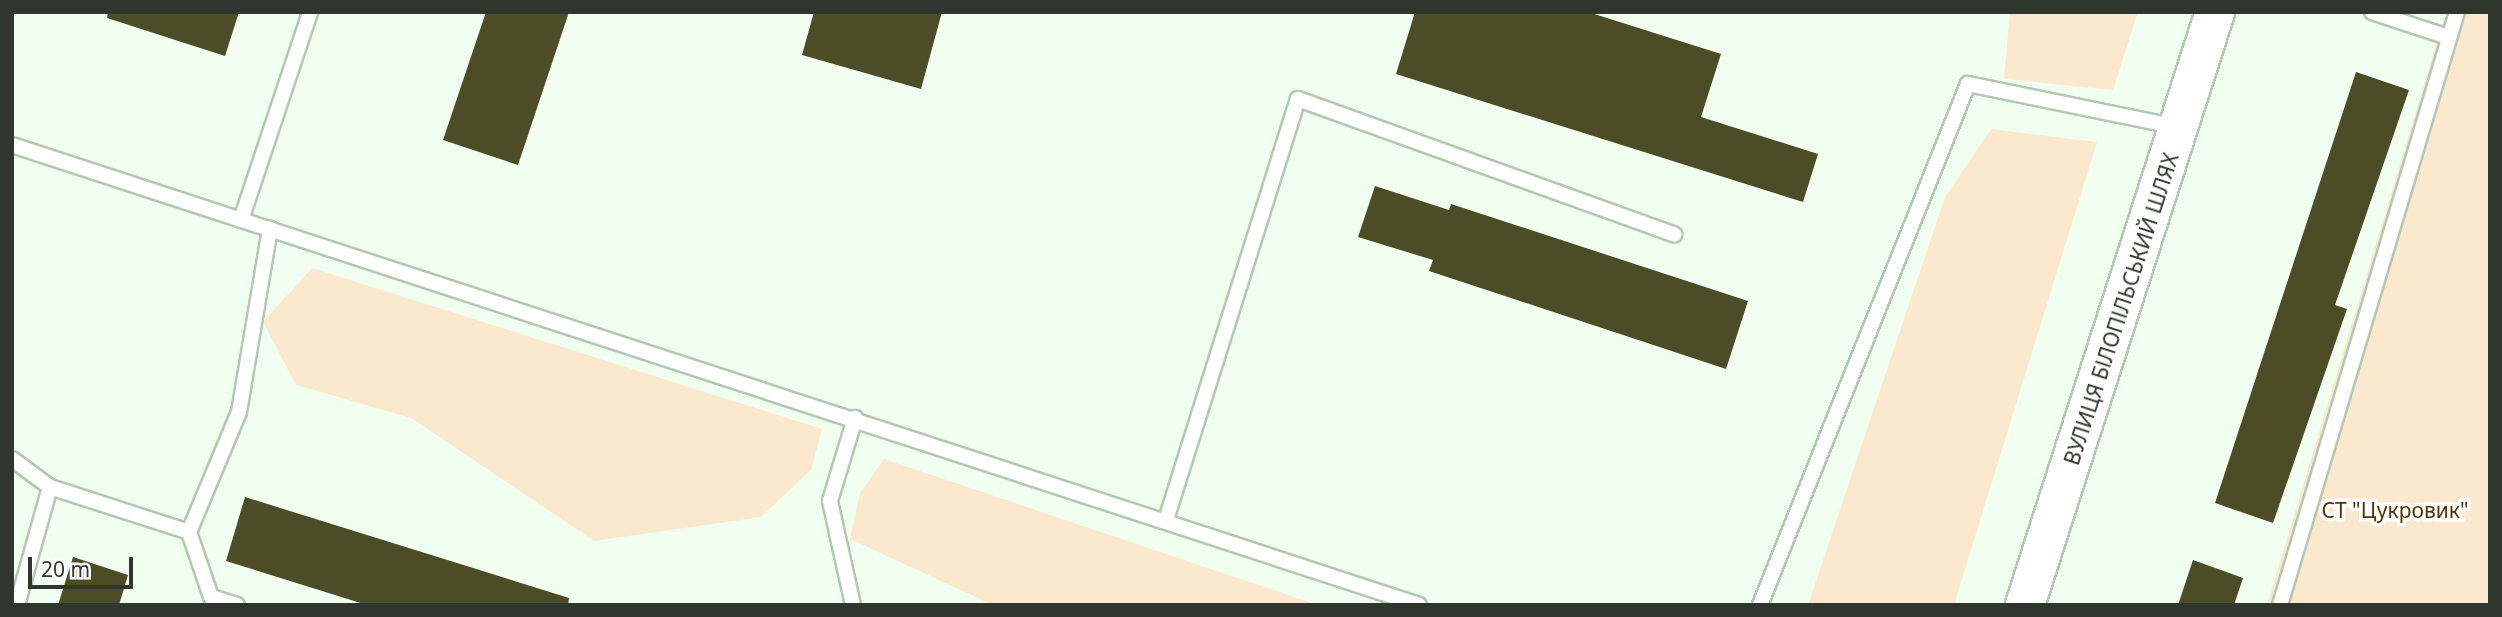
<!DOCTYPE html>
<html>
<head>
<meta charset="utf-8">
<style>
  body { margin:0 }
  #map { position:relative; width:2502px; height:617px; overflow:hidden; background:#f0ffef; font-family:"Noto Sans",sans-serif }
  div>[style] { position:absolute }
  .green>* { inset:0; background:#fce8cc }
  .building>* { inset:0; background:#4c4d27 }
  .roads { filter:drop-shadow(2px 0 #b4c7b4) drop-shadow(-2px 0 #b4c7b4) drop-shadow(0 2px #b4c7b4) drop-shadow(0 -2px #b4c7b4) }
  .service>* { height:14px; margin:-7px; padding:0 7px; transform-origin:7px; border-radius:7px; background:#fff }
  .primary>* { height:38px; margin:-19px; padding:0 19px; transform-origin:19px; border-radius:19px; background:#fff }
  span { translate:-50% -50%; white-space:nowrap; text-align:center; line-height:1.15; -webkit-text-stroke:7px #fff; paint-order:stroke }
  .street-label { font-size:21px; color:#2f362e }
  .park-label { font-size:21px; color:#503507 }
  .frame { position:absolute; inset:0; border:14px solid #2f362e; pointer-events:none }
  .scale { position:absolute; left:28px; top:557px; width:105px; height:32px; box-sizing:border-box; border:4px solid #2f362e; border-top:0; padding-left:9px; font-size:21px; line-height:24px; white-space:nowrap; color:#2f362e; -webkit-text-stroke:5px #fff; paint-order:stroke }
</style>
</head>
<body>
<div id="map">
  <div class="green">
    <i style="clip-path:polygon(2010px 12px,2138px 12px,2113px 90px,2004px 79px)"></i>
    <i style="clip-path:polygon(2446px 12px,2490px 12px,2490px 605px,2267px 605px)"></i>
    <i style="clip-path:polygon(1991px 129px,2097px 142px,1954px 605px,1808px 605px,1945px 197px)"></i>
    <i style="clip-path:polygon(312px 268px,822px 429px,811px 470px,761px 517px,594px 541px,411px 418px,296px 385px,263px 322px)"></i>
    <i style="clip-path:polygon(884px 459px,1318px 605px,993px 605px,850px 539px,860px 493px)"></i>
  </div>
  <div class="building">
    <i style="clip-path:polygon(108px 12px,239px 12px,225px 56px,107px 18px)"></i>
    <i style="clip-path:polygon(486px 12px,569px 12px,518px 165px,443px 140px)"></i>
    <i style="clip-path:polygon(814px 12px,942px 12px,921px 89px,802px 55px)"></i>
    <i style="clip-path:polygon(1415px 12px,1588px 12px,1721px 54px,1701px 117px,1818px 154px,1803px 202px,1396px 74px)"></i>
    <i style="clip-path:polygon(2356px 72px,2409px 90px,2335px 305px,2347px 309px,2273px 523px,2215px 503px)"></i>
    <i style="clip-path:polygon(1375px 186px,1449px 210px,1451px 204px,1748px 301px,1726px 369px,1429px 271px,1433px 260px,1358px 237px)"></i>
    <i style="clip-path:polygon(245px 497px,569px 598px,568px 605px,367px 605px,226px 561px)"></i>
    <i style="clip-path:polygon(73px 557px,128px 575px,119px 605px,58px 605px)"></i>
    <i style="clip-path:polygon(2193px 560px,2243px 578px,2234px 605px,2178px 605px)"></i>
  </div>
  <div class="roads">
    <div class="service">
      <i style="left:2372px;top:12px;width:80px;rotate:18.2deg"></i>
      <i style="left:12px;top:145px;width:1480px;rotate:18.1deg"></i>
      <i style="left:241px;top:220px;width:219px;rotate:-71.6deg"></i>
      <i style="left:12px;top:459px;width:47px;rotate:36.4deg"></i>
      <i style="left:50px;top:487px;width:123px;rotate:105.6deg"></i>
      <i style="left:50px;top:487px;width:146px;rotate:17.9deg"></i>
      <i style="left:189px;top:532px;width:69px;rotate:71.3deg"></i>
      <i style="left:211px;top:597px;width:27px;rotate:17deg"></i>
      <i style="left:1166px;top:520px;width:441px;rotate:-72.6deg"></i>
      <i style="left:1298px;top:99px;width:400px;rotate:19.8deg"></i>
      <i style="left:189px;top:532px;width:130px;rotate:-67.4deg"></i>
      <i style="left:239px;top:412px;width:186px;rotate:-80.4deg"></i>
      <i style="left:853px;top:605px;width:107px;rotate:-102.5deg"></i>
      <i style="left:830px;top:501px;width:87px;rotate:-73.2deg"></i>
      <i style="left:1760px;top:605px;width:561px;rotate:-68.24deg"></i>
      <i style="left:1968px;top:84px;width:214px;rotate:11.6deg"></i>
      <i style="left:2280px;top:605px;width:619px;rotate:-73.38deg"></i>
    </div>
    <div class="primary">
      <i style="left:2025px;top:605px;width:623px;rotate:-72.23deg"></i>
    </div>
  </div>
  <div class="street-label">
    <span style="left:2121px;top:309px;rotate:-72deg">ВУЛИЦЯ БІЛОПІЛЬСЬКИЙ ШЛЯХ</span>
  </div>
  <div class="park-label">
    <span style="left:2395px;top:510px">СТ "Цукровик"</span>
  </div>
  <div class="frame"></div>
  <div class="scale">20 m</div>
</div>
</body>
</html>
